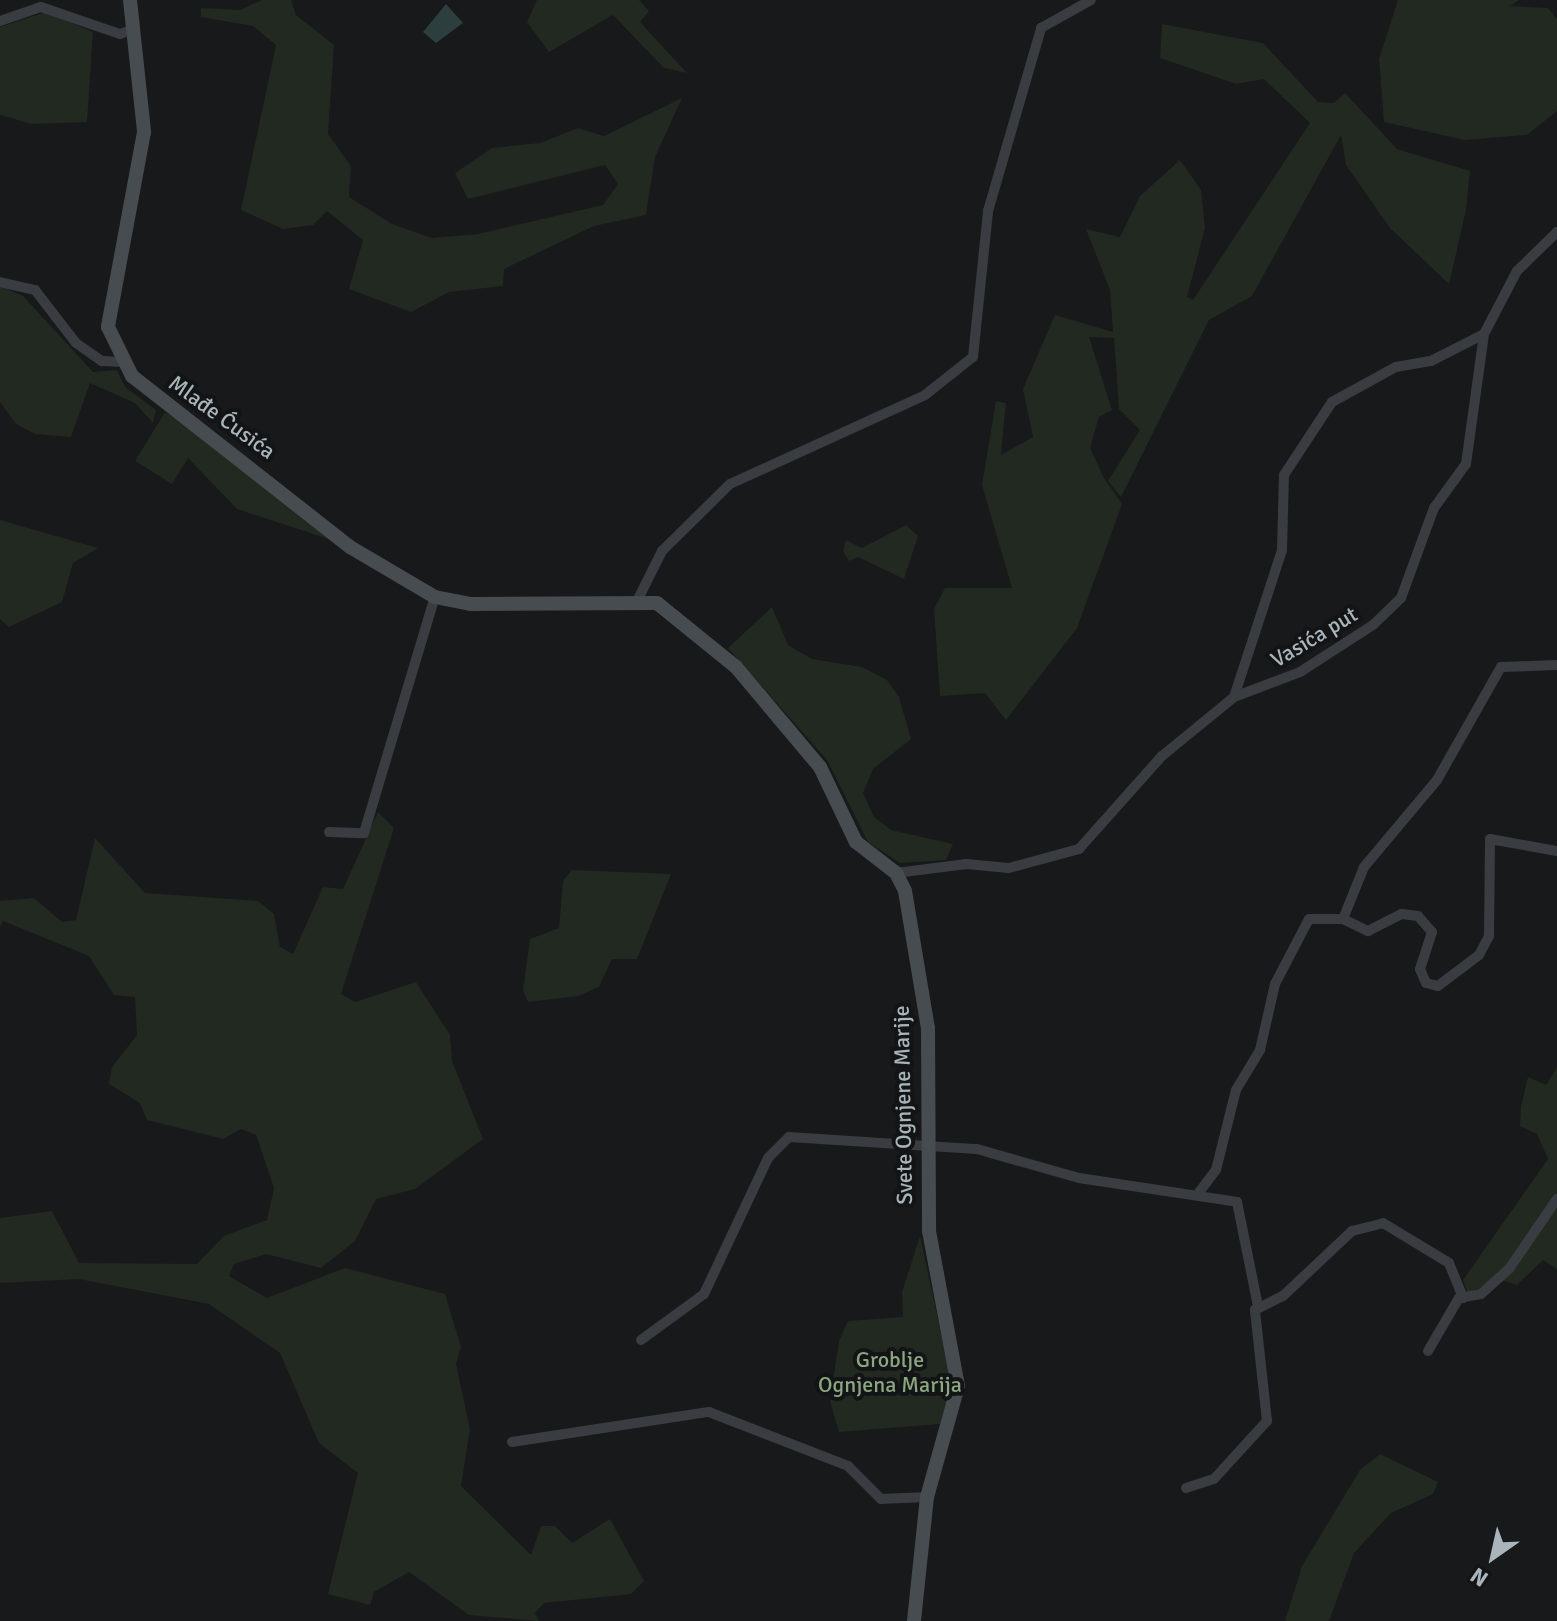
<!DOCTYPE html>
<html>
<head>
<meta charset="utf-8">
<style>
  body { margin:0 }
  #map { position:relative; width:1557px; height:1621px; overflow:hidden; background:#18191a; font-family:Signika,sans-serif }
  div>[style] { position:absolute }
  .green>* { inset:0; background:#212920 }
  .water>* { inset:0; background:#2d3e3f }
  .street>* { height:10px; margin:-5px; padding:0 5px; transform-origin:5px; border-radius:5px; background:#393c40 }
  .secondary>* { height:14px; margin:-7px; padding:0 7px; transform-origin:7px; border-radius:7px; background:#474c50 }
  span { translate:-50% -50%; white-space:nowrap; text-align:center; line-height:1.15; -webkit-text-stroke:8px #131415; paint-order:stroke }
  .street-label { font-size:22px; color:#aab5bb }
  .park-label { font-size:22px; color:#8ca680 }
  .north { position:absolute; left:1453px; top:1517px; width:80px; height:80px; -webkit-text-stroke:6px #131415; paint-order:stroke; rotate:214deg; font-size:22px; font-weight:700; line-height:32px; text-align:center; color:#aab5bb }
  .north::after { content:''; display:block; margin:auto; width:28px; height:36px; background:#aab5bb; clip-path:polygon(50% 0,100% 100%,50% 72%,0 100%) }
</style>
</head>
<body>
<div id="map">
  <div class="green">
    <i style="clip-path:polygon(262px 0,291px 0,296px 15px,334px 45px,328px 134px,351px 166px,349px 197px,392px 224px,432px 238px,478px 234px,603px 205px,618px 184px,605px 165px,468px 199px,455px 173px,492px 148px,540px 143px,578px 128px,604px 136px,682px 98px,655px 157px,646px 215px,594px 226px,504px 269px,503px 286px,449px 292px,411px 312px,349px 289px,363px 240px,327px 211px,313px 225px,283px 229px,241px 210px,276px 45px,253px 26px,201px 17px,201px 8px,240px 10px)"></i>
    <i style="clip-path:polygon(537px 0,639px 0,649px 11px,640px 22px,687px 73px,664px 68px,613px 15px,549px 52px,527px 22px)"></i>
    <i style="clip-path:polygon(1398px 0,1519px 0,1510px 6px,1548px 8px,1557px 19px,1557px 111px,1527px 135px,1465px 140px,1384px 122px,1379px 59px)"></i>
    <i style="clip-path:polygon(46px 12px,93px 32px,87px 122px,32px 124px,0 115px,0 27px)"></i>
    <i style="clip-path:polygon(1162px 24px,1263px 43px,1318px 102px,1334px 103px,1345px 93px,1397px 149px,1470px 171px,1466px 210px,1449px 284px,1390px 228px,1346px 165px,1341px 135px,1252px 296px,1209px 320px,1121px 497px,1108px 481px,1140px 430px,1119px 409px,1114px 338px,1089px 337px,1112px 410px,1099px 417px,1090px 448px,1104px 478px,1122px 504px,1077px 628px,1006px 720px,985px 693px,940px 696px,934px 609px,945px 588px,1012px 588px,982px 485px,996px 401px,1006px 403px,1001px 455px,1033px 437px,1023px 389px,1055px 315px,1113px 332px,1110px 290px,1086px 229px,1120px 237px,1140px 196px,1180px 160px,1201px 190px,1205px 228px,1187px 297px,1193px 300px,1310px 123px,1264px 79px,1236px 84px,1160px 58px)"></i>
    <i style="clip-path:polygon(0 286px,23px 296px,93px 372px,117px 370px,125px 387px,156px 410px,153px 423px,135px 403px,90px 383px,71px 437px,35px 434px,16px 424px,0 402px)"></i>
    <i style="clip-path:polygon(165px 412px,240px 459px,335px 541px,237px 509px,188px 458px,172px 484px,135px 461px)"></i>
    <i style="clip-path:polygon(0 520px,98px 548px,73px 563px,62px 602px,9px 627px,0 619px)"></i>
    <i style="clip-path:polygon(906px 525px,918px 536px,904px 579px,858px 557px,849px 561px,843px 551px,846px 540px,862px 548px)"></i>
    <i style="clip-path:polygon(772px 607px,788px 645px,812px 659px,862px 667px,887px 680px,899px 697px,911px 739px,873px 769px,863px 793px,874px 817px,891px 830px,953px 844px,946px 860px,900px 863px,868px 842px,827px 760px,728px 648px)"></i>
    <i style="clip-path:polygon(378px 812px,394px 828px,341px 994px,355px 1002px,416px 982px,450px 1035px,452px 1061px,483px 1139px,415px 1189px,376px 1199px,355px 1241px,321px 1268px,266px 1254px,234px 1264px,229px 1276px,267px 1298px,345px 1268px,445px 1294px,461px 1347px,456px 1364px,470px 1429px,461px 1486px,531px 1555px,541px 1526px,555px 1526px,572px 1543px,610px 1519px,644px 1581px,631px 1594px,544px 1603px,535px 1613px,539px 1621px,469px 1615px,409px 1572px,374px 1592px,370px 1605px,328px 1594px,358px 1473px,319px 1443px,280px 1353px,209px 1304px,79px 1279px,0 1283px,0 1218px,52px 1211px,79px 1263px,197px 1264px,224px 1236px,267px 1220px,274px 1188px,256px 1135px,241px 1129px,223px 1139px,147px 1120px,140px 1103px,109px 1084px,112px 1067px,137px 1035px,135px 997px,114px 995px,89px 956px,3px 921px,0 927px,0 901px,34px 898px,62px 922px,76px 920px,95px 838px,145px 893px,258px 901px,274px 914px,280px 947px,293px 954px,323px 887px,343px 889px)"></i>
    <i style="clip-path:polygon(572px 870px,671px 874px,637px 959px,612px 959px,599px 987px,578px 996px,528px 1002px,523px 990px,530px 939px,559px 928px,563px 881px)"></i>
    <i style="clip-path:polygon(1557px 1067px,1557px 1269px,1543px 1260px,1517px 1285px,1494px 1278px,1469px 1296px,1463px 1280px,1548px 1159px,1537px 1134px,1520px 1126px,1521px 1106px,1528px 1077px,1546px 1085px)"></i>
    <i style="clip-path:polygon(920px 1236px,952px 1384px,940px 1424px,839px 1432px,830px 1401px,839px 1341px,848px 1321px,903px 1317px,902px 1292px)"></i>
    <i style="clip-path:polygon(1380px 1454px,1438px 1482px,1433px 1494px,1391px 1513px,1354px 1553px,1329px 1621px,1285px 1621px,1302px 1566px,1360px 1470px)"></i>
  </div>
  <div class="water">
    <i style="clip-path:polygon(446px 4px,463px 23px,436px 43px,423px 32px)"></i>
  </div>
  <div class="street">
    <i style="left:0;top:21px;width:43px;rotate:-18.9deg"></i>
    <i style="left:41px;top:7px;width:83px;rotate:18.9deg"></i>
    <i style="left:120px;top:34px;width:12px;rotate:-20deg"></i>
    <i style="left:0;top:282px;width:36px;rotate:13deg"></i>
    <i style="left:35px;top:290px;width:67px;rotate:52.3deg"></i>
    <i style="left:76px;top:343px;width:32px;rotate:35deg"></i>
    <i style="left:102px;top:361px;width:20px;rotate:3deg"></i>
    <i style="left:638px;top:599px;width:54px;rotate:-63.4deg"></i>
    <i style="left:662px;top:551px;width:95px;rotate:-44.6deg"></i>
    <i style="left:730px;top:484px;width:214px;rotate:-24.5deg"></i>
    <i style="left:925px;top:395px;width:61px;rotate:-38.4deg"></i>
    <i style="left:973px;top:357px;width:147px;rotate:-84.1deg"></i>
    <i style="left:988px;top:211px;width:191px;rotate:-73.8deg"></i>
    <i style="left:1041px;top:28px;width:57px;rotate:-29.2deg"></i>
    <i style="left:1234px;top:697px;width:155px;rotate:-71.9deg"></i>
    <i style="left:1282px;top:550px;width:75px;rotate:-88.5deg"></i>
    <i style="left:1284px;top:475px;width:87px;rotate:-56.7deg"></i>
    <i style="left:1332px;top:402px;width:73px;rotate:-28.7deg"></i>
    <i style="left:1396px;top:367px;width:36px;rotate:-10deg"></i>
    <i style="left:1431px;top:361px;width:59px;rotate:-27deg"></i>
    <i style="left:329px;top:832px;width:35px;rotate:2deg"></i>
    <i style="left:364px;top:833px;width:246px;rotate:-73.3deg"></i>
    <i style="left:896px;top:873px;width:71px;rotate:-7.3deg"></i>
    <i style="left:966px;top:864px;width:43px;rotate:5.3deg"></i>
    <i style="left:1009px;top:868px;width:73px;rotate:-15.2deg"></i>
    <i style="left:1079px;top:849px;width:125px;rotate:-48.3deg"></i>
    <i style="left:1162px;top:756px;width:93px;rotate:-39.3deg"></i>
    <i style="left:1234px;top:697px;width:71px;rotate:-20.7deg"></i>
    <i style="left:1300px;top:672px;width:87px;rotate:-32.8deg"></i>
    <i style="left:1373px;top:625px;width:39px;rotate:-44deg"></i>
    <i style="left:1401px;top:598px;width:96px;rotate:-69.9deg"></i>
    <i style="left:1434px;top:508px;width:54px;rotate:-54deg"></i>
    <i style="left:1466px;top:464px;width:131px;rotate:-82.1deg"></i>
    <i style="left:1484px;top:334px;width:71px;rotate:-62.4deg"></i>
    <i style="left:1517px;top:271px;width:56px;rotate:-44.3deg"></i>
    <i style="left:1343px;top:919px;width:56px;rotate:-68deg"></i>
    <i style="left:1364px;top:867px;width:114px;rotate:-50deg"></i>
    <i style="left:1437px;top:780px;width:130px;rotate:-60.5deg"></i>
    <i style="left:1501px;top:667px;width:56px;rotate:-2deg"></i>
    <i style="left:1197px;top:1195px;width:31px;rotate:-53deg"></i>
    <i style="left:1216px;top:1170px;width:82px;rotate:-76deg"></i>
    <i style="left:1236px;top:1090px;width:47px;rotate:-59deg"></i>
    <i style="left:1260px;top:1050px;width:68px;rotate:-77.2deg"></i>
    <i style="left:1275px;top:984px;width:73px;rotate:-62.4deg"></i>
    <i style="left:1309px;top:919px;width:34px"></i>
    <i style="left:1343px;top:919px;width:28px;rotate:26deg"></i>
    <i style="left:1368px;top:931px;width:38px;rotate:-27deg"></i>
    <i style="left:1402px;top:914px;width:16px;rotate:7deg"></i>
    <i style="left:1418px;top:916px;width:21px;rotate:49deg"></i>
    <i style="left:1432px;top:932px;width:39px;rotate:108deg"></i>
    <i style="left:1420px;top:969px;width:15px;rotate:67deg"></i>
    <i style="left:1426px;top:983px;width:12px;rotate:14deg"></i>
    <i style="left:1438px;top:986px;width:51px;rotate:-37.1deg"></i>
    <i style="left:1479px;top:955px;width:21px;rotate:-62deg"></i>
    <i style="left:1489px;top:936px;width:97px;rotate:-89.4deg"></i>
    <i style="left:1490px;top:839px;width:68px;rotate:10.2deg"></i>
    <i style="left:641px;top:1340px;width:78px;rotate:-36.1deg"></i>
    <i style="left:704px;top:1294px;width:150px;rotate:-64.8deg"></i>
    <i style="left:768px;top:1158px;width:30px;rotate:-45deg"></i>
    <i style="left:789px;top:1137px;width:188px;rotate:3.7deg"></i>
    <i style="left:977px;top:1149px;width:106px;rotate:15.9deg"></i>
    <i style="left:1079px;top:1178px;width:160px;rotate:8.6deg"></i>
    <i style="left:1237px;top:1202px;width:106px;rotate:78.6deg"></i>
    <i style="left:1428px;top:1351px;width:61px;rotate:-59.7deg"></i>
    <i style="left:1459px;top:1298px;width:22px;rotate:-10deg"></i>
    <i style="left:1481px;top:1294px;width:38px;rotate:-42deg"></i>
    <i style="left:1509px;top:1269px;width:85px;rotate:-55.6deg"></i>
    <i style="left:512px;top:1442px;width:199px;rotate:-8.7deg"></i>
    <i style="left:709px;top:1412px;width:149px;rotate:21.2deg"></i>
    <i style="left:848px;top:1466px;width:47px;rotate:45deg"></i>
    <i style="left:881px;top:1499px;width:46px;rotate:-2.5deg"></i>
    <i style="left:1186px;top:1488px;width:29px;rotate:-18deg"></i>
    <i style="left:1214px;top:1479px;width:79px;rotate:-47.6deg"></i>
    <i style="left:1267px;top:1421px;width:112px;rotate:-96.2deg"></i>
    <i style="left:1255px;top:1310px;width:31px;rotate:-27deg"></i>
    <i style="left:1283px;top:1296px;width:95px;rotate:-43.3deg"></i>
    <i style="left:1352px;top:1231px;width:32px;rotate:-14deg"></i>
    <i style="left:1383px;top:1223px;width:77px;rotate:31.2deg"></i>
    <i style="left:1449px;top:1263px;width:38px;rotate:68deg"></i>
  </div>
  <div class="secondary">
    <i style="left:130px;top:0;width:133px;rotate:83.9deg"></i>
    <i style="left:144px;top:132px;width:198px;rotate:100.5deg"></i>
    <i style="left:108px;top:327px;width:55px;rotate:63.9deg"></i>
    <i style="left:132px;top:376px;width:277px;rotate:38.1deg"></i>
    <i style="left:350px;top:547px;width:99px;rotate:30.5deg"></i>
    <i style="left:435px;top:597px;width:37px;rotate:11deg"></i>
    <i style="left:471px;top:604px;width:186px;rotate:-0.3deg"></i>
    <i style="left:657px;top:603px;width:102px;rotate:39deg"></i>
    <i style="left:736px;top:667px;width:131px;rotate:50deg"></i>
    <i style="left:820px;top:767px;width:83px;rotate:64.4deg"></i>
    <i style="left:856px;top:842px;width:51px;rotate:37.8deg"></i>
    <i style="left:896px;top:873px;width:20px;rotate:63deg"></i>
    <i style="left:905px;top:891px;width:139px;rotate:80.5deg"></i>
    <i style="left:928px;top:1028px;width:203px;rotate:89.7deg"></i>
    <i style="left:929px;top:1231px;width:158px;rotate:79.4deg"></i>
    <i style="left:958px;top:1386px;width:115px;rotate:105.6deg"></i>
    <i style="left:927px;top:1497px;width:125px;rotate:96deg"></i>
  </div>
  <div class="street-label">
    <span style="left:222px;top:417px;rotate:36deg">Mlađe Ćusića</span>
    <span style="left:1314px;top:637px;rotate:-31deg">Vasića put</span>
    <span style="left:903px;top:1105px;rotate:-91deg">Svete Ognjene Marije</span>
  </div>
  <div class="park-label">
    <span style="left:890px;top:1372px">Groblje<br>Ognjena Marija</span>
  </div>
  <div class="north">N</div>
</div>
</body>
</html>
